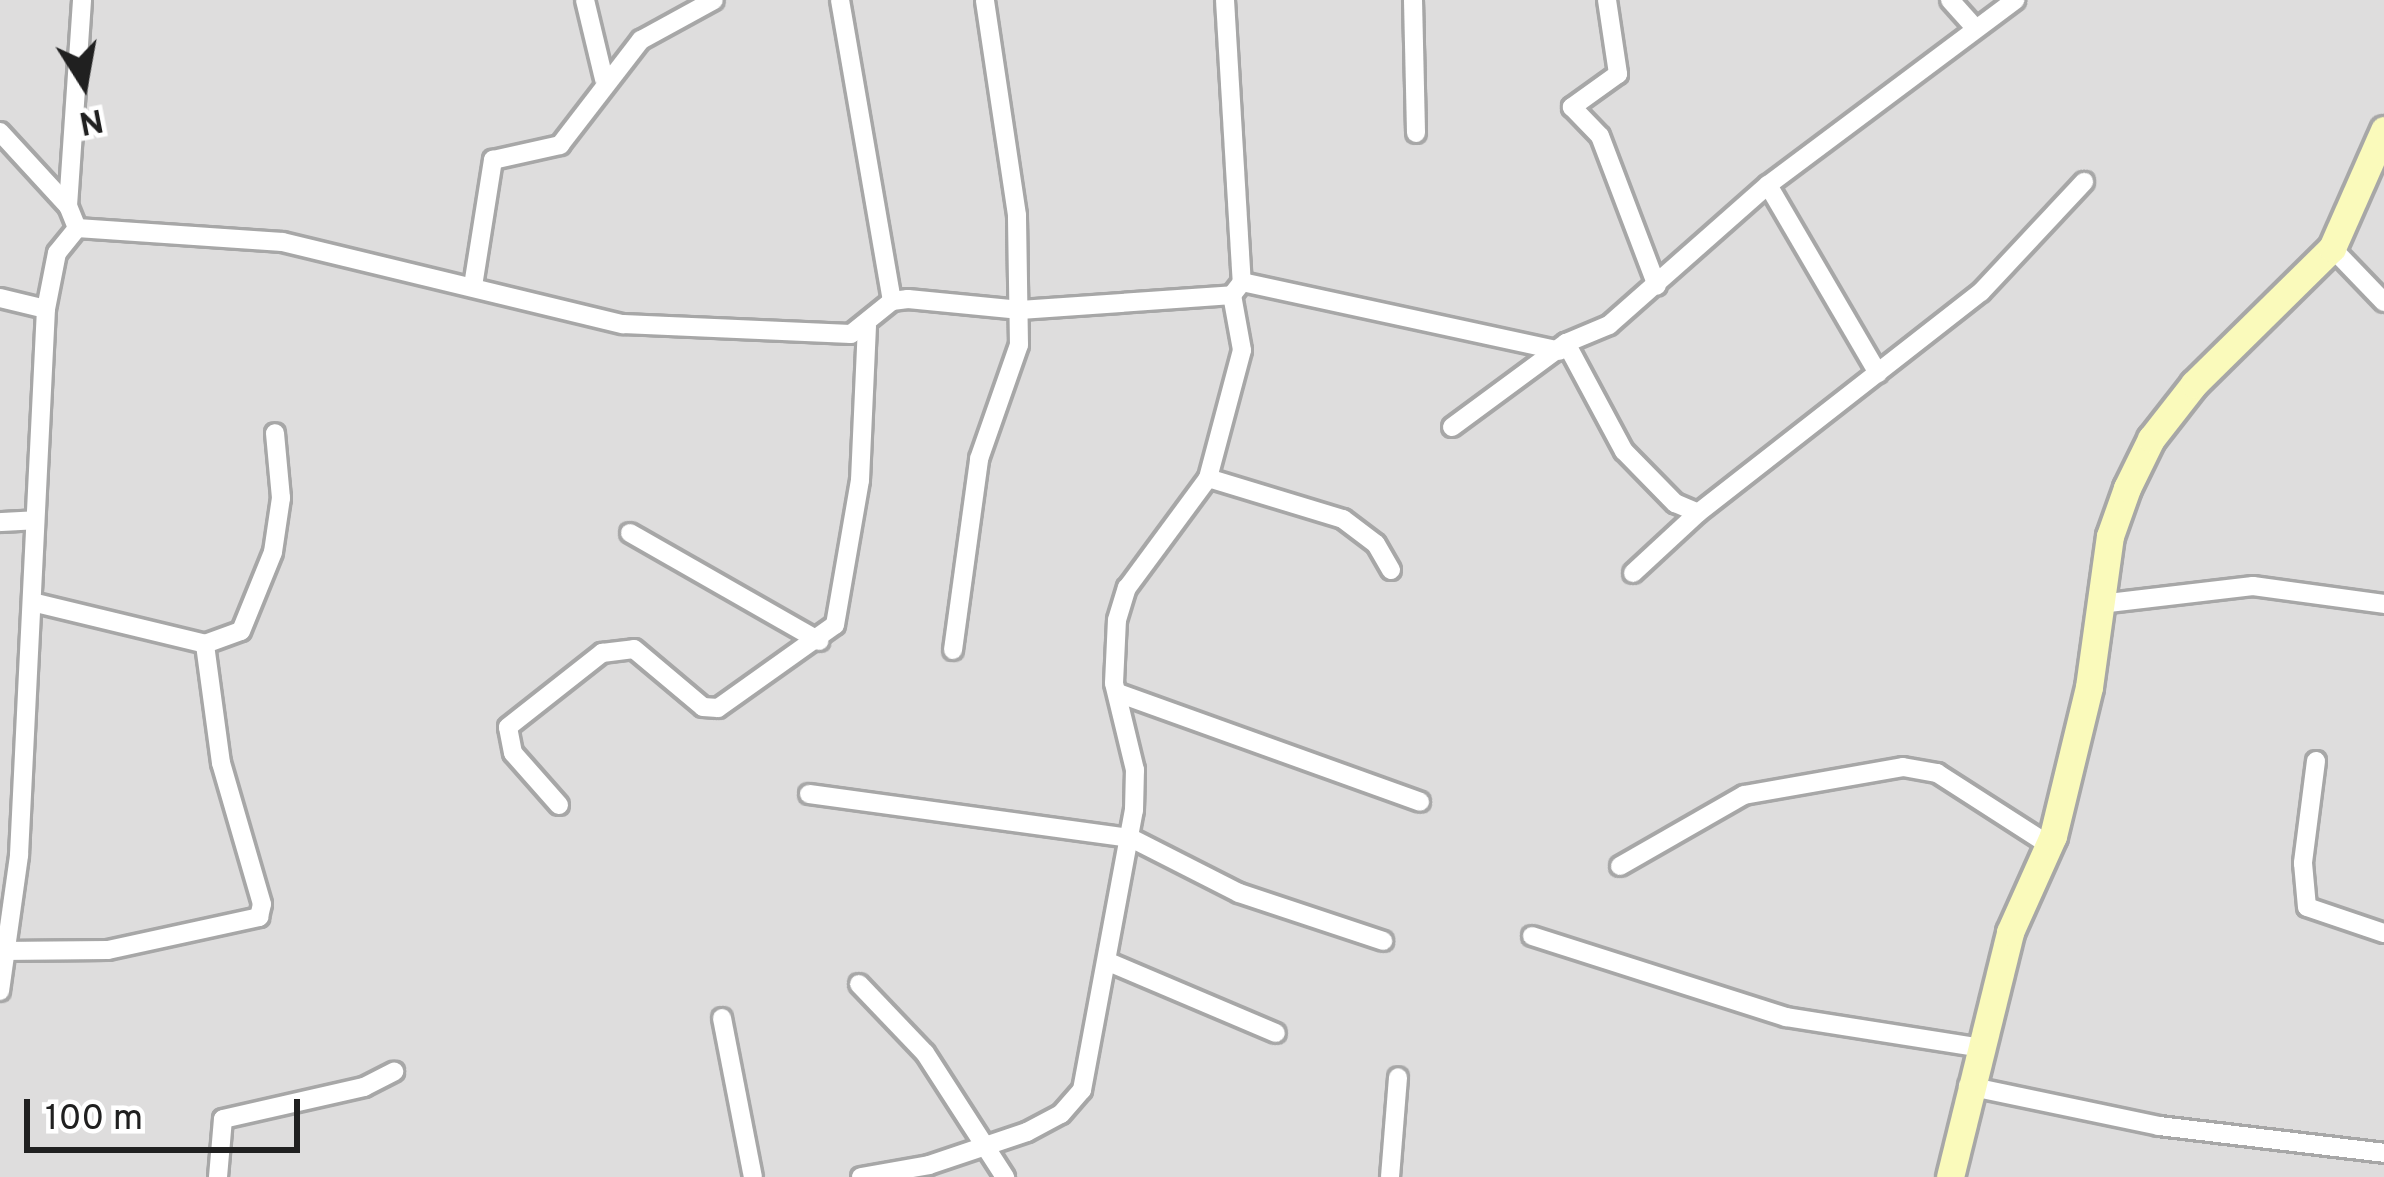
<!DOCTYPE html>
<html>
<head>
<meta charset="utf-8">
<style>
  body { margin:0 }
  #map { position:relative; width:2384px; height:1177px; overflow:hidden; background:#f0ece6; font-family:Overpass,sans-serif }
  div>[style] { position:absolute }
  .residential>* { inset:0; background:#dedddd; transform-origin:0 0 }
  .roads { filter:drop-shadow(3px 0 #a7a7a7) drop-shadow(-3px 0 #a7a7a7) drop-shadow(0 3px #a7a7a7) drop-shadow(0 -3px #a7a7a7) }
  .street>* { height:18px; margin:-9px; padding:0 9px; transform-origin:9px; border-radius:9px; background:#fff }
  .secondary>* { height:27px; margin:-13.5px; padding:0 13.5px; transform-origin:13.5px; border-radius:13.5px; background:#fafabb }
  span { translate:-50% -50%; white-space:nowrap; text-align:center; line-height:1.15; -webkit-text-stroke:10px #fff; paint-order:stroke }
  .north { position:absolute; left:24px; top:24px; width:120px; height:120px; -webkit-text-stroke:9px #fff; paint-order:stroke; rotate:169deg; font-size:33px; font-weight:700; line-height:48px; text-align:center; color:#202020 }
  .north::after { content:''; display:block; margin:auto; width:42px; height:54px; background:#202020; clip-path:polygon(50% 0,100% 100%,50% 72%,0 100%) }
  .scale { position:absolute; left:24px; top:1099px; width:276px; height:54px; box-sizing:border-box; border:6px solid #202020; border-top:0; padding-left:15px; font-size:36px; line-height:42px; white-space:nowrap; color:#202020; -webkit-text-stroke:9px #fff; paint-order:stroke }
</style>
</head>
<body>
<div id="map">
  <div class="residential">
    <i style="left:0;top:0;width:2384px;height:1177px"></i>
  </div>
  <div class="roads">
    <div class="street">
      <i style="left:585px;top:0;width:81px;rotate:76.5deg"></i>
      <i style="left:840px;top:0;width:305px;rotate:80.2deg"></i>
      <i style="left:1225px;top:0;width:283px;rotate:86.6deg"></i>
      <i style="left:1413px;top:0;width:133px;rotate:88.7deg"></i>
      <i style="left:1607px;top:0;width:75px;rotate:81.5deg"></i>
      <i style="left:1618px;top:74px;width:57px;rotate:144.3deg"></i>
      <i style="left:1572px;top:107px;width:40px;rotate:46deg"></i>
      <i style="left:1600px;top:136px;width:160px;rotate:69.2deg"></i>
      <i style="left:1950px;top:0;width:38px;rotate:48deg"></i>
      <i style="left:0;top:132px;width:100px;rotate:47.4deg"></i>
      <i style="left:1768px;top:185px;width:218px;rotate:59.7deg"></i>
      <i style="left:77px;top:228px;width:24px;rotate:-112deg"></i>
      <i style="left:68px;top:206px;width:206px;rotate:-86.1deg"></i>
      <i style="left:2332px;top:248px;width:75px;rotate:46.1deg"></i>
      <i style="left:473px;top:286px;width:128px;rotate:-81deg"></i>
      <i style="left:493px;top:160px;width:69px;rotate:-12.6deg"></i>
      <i style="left:560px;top:145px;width:133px;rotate:-52.4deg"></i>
      <i style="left:641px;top:40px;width:83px;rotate:-28.7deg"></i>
      <i style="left:0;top:298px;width:47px;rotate:13.4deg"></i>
      <i style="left:1566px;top:343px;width:123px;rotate:61.8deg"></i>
      <i style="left:1624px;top:451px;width:73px;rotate:45.6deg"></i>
      <i style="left:1675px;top:503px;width:25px;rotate:23deg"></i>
      <i style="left:1698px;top:513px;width:359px;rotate:-38deg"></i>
      <i style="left:1981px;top:292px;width:151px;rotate:-46.9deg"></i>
      <i style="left:1452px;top:427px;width:142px;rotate:-36.4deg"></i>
      <i style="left:1566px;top:343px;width:47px;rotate:-22.7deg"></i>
      <i style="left:1609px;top:325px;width:212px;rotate:-41.4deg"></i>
      <i style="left:1768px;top:185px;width:309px;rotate:-36.8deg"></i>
      <i style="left:1208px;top:478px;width:141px;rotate:16.9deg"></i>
      <i style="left:1343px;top:519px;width:41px;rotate:37.1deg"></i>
      <i style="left:1376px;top:544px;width:30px;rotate:60deg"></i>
      <i style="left:0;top:522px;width:35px;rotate:-3deg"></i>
      <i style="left:630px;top:533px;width:218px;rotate:29.7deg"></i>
      <i style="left:1633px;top:573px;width:88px;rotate:-42.7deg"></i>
      <i style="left:32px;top:602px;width:178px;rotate:13.6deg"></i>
      <i style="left:205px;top:644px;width:38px;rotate:-20deg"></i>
      <i style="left:241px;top:631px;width:85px;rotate:-67.9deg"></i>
      <i style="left:273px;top:552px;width:55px;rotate:-81.6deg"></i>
      <i style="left:281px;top:498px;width:65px;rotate:-95.3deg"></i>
      <i style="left:2100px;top:604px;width:154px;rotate:-6.7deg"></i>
      <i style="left:2253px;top:586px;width:132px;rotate:7.8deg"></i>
      <i style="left:953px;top:650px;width:193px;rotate:-82.2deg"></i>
      <i style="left:979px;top:459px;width:121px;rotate:-70.7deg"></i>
      <i style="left:1019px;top:345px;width:130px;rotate:-90.9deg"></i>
      <i style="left:1017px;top:215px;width:217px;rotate:-98.5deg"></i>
      <i style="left:1118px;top:693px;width:321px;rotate:19.8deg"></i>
      <i style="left:2316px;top:761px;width:103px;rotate:97.3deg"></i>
      <i style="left:2303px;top:863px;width:44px;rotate:84.8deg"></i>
      <i style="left:2307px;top:907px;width:81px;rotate:18.7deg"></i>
      <i style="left:809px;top:794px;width:325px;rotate:7.8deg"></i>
      <i style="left:1131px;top:838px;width:121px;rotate:27deg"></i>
      <i style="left:1239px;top:893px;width:152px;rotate:18.4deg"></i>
      <i style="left:559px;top:805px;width:69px;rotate:-131.5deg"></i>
      <i style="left:513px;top:753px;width:26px;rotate:-101deg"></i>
      <i style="left:508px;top:727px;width:120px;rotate:-38.2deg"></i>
      <i style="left:602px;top:653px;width:32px;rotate:-7deg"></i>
      <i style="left:634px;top:649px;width:90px;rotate:40deg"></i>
      <i style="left:703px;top:707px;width:15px;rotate:4deg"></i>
      <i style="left:718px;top:708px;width:143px;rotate:-35.4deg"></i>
      <i style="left:835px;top:625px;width:147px;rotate:-80.2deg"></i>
      <i style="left:860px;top:480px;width:154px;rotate:-87.4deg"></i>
      <i style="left:1620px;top:866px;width:143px;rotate:-29.8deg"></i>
      <i style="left:1744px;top:795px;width:161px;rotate:-10deg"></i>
      <i style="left:1903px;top:767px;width:35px;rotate:10deg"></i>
      <i style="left:1937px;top:773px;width:133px;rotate:32.7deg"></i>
      <i style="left:1532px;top:936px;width:267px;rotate:17.7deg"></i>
      <i style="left:1786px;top:1017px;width:192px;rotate:9deg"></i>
      <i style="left:0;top:951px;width:108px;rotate:-0.5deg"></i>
      <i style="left:108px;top:950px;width:155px;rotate:-12.3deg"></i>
      <i style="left:259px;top:917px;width:13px;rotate:-77deg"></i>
      <i style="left:262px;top:904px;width:147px;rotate:-106.2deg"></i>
      <i style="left:221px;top:763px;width:120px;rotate:-97.7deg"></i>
      <i style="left:1111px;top:963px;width:179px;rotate:23deg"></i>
      <i style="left:859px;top:984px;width:95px;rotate:46.3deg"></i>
      <i style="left:925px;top:1053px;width:148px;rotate:57.2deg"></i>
      <i style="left:0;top:991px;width:137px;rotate:-82deg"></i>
      <i style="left:19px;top:855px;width:547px;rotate:-87.17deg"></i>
      <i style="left:46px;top:309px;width:57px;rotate:-78.9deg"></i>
      <i style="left:57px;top:253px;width:32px;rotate:-51deg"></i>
      <i style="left:77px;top:228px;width:206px;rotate:3.9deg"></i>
      <i style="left:283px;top:242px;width:350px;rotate:13.6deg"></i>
      <i style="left:623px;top:324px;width:228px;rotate:2.5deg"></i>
      <i style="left:851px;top:334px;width:53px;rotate:-38.8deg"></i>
      <i style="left:892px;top:301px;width:16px;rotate:-7deg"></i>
      <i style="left:908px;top:299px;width:113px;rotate:5.6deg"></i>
      <i style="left:1020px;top:310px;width:213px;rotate:-4deg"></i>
      <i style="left:1232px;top:295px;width:16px;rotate:-52deg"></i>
      <i style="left:1242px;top:282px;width:325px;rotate:12.2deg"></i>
      <i style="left:722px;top:1018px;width:162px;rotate:79deg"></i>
      <i style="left:1968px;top:1086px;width:195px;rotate:11.8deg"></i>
      <i style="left:2159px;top:1126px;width:227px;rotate:6.8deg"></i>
      <i style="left:218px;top:1177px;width:58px;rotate:-85.1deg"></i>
      <i style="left:223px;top:1119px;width:145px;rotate:-12.8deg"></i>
      <i style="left:364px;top:1087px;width:34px;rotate:-27deg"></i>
      <i style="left:861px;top:1177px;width:69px;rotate:-10deg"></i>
      <i style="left:929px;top:1165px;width:103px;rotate:-18.6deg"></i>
      <i style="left:1027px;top:1132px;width:38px;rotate:-28deg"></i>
      <i style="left:1061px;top:1114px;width:32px;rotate:-49deg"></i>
      <i style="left:1082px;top:1090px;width:285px;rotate:-79.5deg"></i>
      <i style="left:1134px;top:810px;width:40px;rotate:-88.6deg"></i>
      <i style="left:1135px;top:770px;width:89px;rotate:-103.6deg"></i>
      <i style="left:1114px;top:683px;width:63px;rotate:-87.3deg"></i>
      <i style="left:1117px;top:620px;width:34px;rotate:-73deg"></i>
      <i style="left:1127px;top:588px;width:137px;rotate:-53.6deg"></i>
      <i style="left:1208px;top:478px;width:132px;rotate:-75.1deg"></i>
      <i style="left:1242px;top:350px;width:56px;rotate:-100.3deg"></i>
      <i style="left:1390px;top:1177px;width:100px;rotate:-85.4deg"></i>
    </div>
    <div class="secondary">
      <i style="left:1950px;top:1177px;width:252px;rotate:-76.2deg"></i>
      <i style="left:2010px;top:932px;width:105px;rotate:-65.9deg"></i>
      <i style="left:2053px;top:836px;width:153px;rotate:-76.4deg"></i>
      <i style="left:2089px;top:687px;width:152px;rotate:-82.1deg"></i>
      <i style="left:2110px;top:536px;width:51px;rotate:-70.5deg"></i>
      <i style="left:2127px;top:488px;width:55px;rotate:-63.9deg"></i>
      <i style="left:2151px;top:439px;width:70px;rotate:-52deg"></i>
      <i style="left:2194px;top:384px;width:194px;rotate:-44.6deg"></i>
      <i style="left:2332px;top:248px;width:129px;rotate:-66.2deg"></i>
    </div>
  </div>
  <div class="north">N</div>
  <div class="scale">100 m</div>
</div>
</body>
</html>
